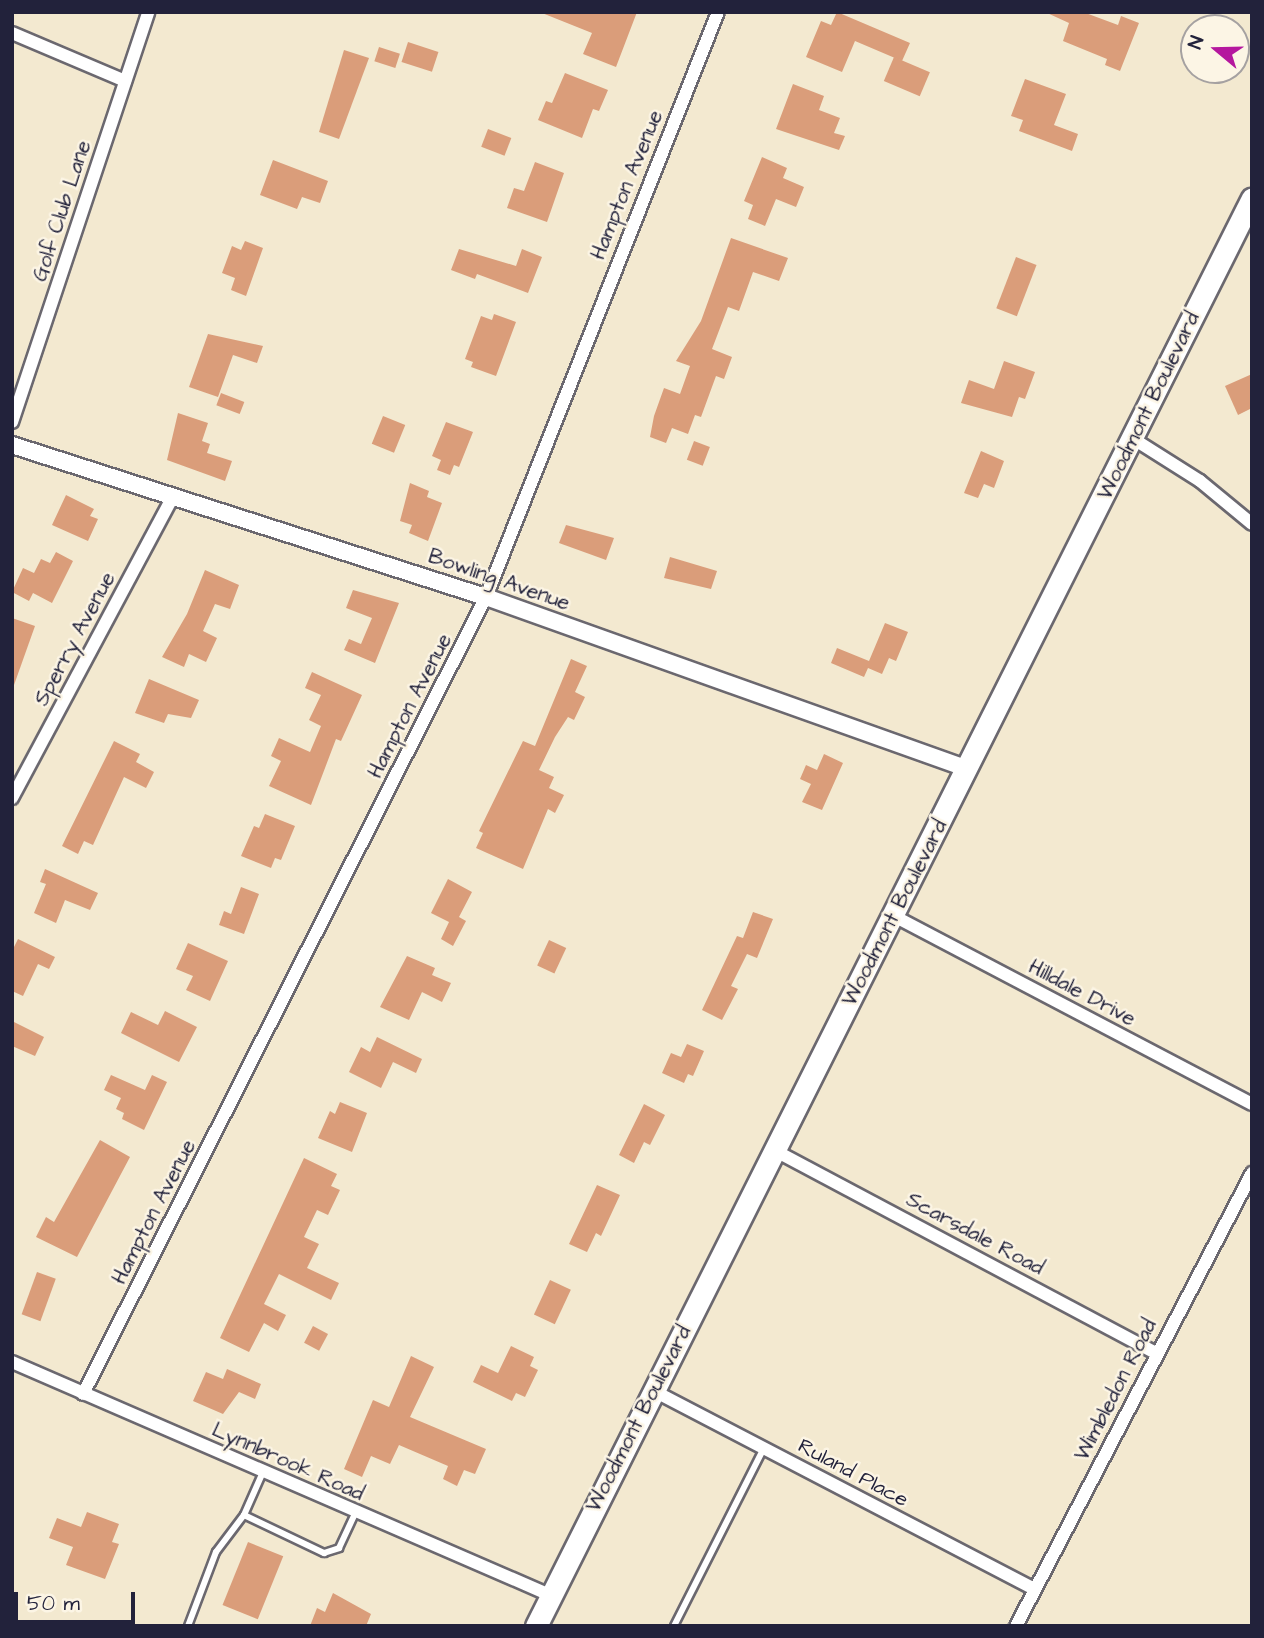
<!DOCTYPE html>
<html>
<head>
<meta charset="utf-8">
<style>
  body { margin:0 }
  #map { position:relative; width:1264px; height:1638px; overflow:hidden; background:#f3e9d0; font-family:"Architects Daughter",sans-serif }
  div>[style] { position:absolute }
  .building>* { inset:0; background:#da9d7a; transform-origin:0 0 }
  .roads { filter:drop-shadow(2px 0 #6b686f) drop-shadow(-2px 0 #6b686f) drop-shadow(0 2px #6b686f) drop-shadow(0 -2px #6b686f) }
  .service>* { height:6px; margin:-3px; padding:0 3px; transform-origin:3px; border-radius:3px; background:#fff }
  .minor>* { height:12px; margin:-6px; padding:0 6px; transform-origin:6px; border-radius:6px; background:#fff }
  .tertiary>* { height:16px; margin:-8px; padding:0 8px; transform-origin:8px; border-radius:8px; background:#fff }
  .primary>* { height:21px; margin:-10.5px; padding:0 10.5px; transform-origin:10.5px; border-radius:10.5px; background:#fff }
  span { translate:-50% -50%; white-space:nowrap; text-align:center; line-height:1.15; -webkit-text-stroke:5px #fcf5e5; paint-order:stroke }
  .street-label { font-size:21px; color:#22223b }
  .frame { position:absolute; inset:0; border:14px solid #22223b; pointer-events:none }
  .north { position:absolute; left:1180px; top:14px; width:70px; height:70px; box-sizing:border-box; background:#fcf5e5; border:2px solid #a5a1a1; border-radius:50%; rotate:289deg; font-size:19px; font-weight:700; line-height:28px; text-align:center; color:#22223b }
  .north::after { content:''; display:block; margin:auto; width:24px; height:32px; background:#b5179e; clip-path:polygon(50% 0,100% 100%,50% 72%,0 100%) }
  .scale { position:absolute; left:14px; top:1592px; width:121px; height:32px; box-sizing:border-box; border:4px solid #22223b; border-top:0; padding-left:9px; font-size:21px; line-height:24px; white-space:nowrap; color:#22223b; -webkit-text-stroke:5px #fcf5e5; paint-order:stroke }
</style>
</head>
<body>
<div id="map">
  <div class="building">
    <i style="clip-path:polygon(637px 12px,616px 67px,583px 54px,592px 33px,542px 13px)"></i>
    <i style="clip-path:polygon(837px 12px,910px 43px,902px 61px,855px 41px,842px 72px,806px 57px,821px 21px,831px 25px)"></i>
    <i style="clip-path:polygon(1045px 12px,1083px 12px,1118px 25px,1121px 16px,1139px 23px,1120px 71px,1105px 65px,1107px 59px,1063px 41px,1069px 23px)"></i>
    <i style="left:408px;top:42px;width:32px;height:21px;rotate:18deg"></i>
    <i style="left:379px;top:47px;width:22px;height:15px;rotate:18deg"></i>
    <i style="clip-path:polygon(344px 50px,369px 58px,339px 139px,319px 132px)"></i>
    <i style="left:894px;top:57px;width:39px;height:26px;rotate:23deg"></i>
    <i style="clip-path:polygon(565px 73px,608px 90px,599px 111px,593px 109px,582px 138px,538px 120px,546px 101px,552px 103px)"></i>
    <i style="clip-path:polygon(1025px 79px,1066px 94px,1054px 125px,1078px 134px,1072px 151px,1019px 131px,1023px 120px,1011px 116px)"></i>
    <i style="clip-path:polygon(793px 84px,824px 96px,819px 110px,840px 118px,834px 133px,845px 136px,839px 150px,776px 129px)"></i>
    <i style="left:488px;top:129px;width:25px;height:19px;rotate:21deg"></i>
    <i style="clip-path:polygon(762px 157px,787px 168px,783px 178px,804px 187px,796px 207px,776px 199px,765px 226px,748px 219px,753px 205px,744px 201px)"></i>
    <i style="clip-path:polygon(273px 160px,328px 181px,320px 203px,302px 197px,297px 209px,260px 195px)"></i>
    <i style="clip-path:polygon(535px 162px,564px 173px,547px 222px,507px 208px,514px 188px,524px 191px)"></i>
    <i style="clip-path:polygon(731px 238px,788px 258px,779px 281px,753px 272px,739px 311px,728px 307px,712px 349px,732px 357px,724px 379px,716px 376px,701px 417px,695px 415px,688px 434px,672px 428px,666px 443px,650px 437px,654px 416px,664px 388px,680px 394px,690px 366px,676px 361px,701px 321px)"></i>
    <i style="clip-path:polygon(245px 241px,263px 248px,246px 296px,231px 290px,235px 278px,222px 273px,232px 246px,241px 250px)"></i>
    <i style="clip-path:polygon(459px 249px,516px 266px,522px 249px,542px 257px,528px 293px,477px 274px,475px 279px,451px 270px)"></i>
    <i style="left:1016px;top:257px;width:22px;height:55px;rotate:21deg"></i>
    <i style="clip-path:polygon(494px 314px,516px 322px,496px 376px,471px 367px,473px 362px,465px 359px,481px 316px,492px 320px)"></i>
    <i style="clip-path:polygon(208px 334px,263px 346px,257px 363px,233px 355px,218px 397px,189px 387px)"></i>
    <i style="clip-path:polygon(1004px 361px,1035px 372px,1025px 399px,1019px 397px,1012px 417px,961px 403px,969px 380px,994px 389px)"></i>
    <i style="clip-path:polygon(1252px 374px,1252px 408px,1238px 415px,1225px 386px)"></i>
    <i style="left:221px;top:393px;width:25px;height:13px;rotate:21deg"></i>
    <i style="clip-path:polygon(178px 413px,208px 423px,202px 441px,210px 444px,207px 453px,232px 461px,225px 481px,167px 460px)"></i>
    <i style="left:383px;top:416px;width:24px;height:30px;rotate:22deg"></i>
    <i style="clip-path:polygon(446px 422px,473px 432px,459px 467px,454px 465px,450px 475px,437px 470px,441px 460px,432px 456px)"></i>
    <i style="left:694px;top:441px;width:17px;height:20px;rotate:21deg"></i>
    <i style="clip-path:polygon(981px 451px,1004px 461px,994px 488px,984px 484px,978px 498px,964px 493px)"></i>
    <i style="clip-path:polygon(410px 483px,429px 491px,427px 497px,442px 503px,428px 541px,409px 533px,412px 525px,400px 521px)"></i>
    <i style="clip-path:polygon(66px 495px,94px 509px,90px 516px,98px 519px,88px 541px,52px 525px)"></i>
    <i style="clip-path:polygon(566px 525px,614px 538px,606px 560px,559px 543px)"></i>
    <i style="clip-path:polygon(56px 552px,73px 561px,52px 603px,33px 593px,29px 601px,12px 592px,23px 568px,34px 573px,41px 559px,50px 563px)"></i>
    <i style="clip-path:polygon(670px 557px,717px 571px,711px 589px,664px 578px)"></i>
    <i style="clip-path:polygon(205px 570px,239px 585px,230px 609px,215px 604px,203px 631px,217px 638px,206px 662px,189px 654px,184px 667px,162px 657px,187px 614px)"></i>
    <i style="clip-path:polygon(353px 590px,399px 603px,375px 663px,344px 650px,349px 639px,361px 644px,372px 618px,346px 608px)"></i>
    <i style="clip-path:polygon(12px 618px,35px 626px,14px 685px,12px 685px)"></i>
    <i style="clip-path:polygon(885px 623px,908px 632px,896px 661px,889px 658px,882px 674px,868px 668px,864px 677px,831px 663px,837px 648px,869px 661px)"></i>
    <i style="clip-path:polygon(571px 659px,587px 666px,575px 692px,585px 697px,574px 720px,568px 717px,555px 737px,539px 770px,554px 777px,549px 788px,564px 795px,555px 813px,548px 809px,523px 869px,476px 848px,483px 833px,479px 831px,523px 741px,535px 746px)"></i>
    <i style="clip-path:polygon(312px 672px,362px 695px,341px 741px,336px 739px,311px 805px,269px 786px,281px 761px,271px 756px,279px 738px,310px 752px,321px 726px,309px 720px,321px 695px,305px 688px)"></i>
    <i style="clip-path:polygon(149px 679px,199px 700px,191px 718px,168px 714px,164px 723px,135px 713px)"></i>
    <i style="clip-path:polygon(114px 741px,140px 754px,136px 762px,154px 772px,146px 788px,124px 777px,93px 845px,84px 841px,78px 854px,62px 846px)"></i>
    <i style="clip-path:polygon(824px 754px,843px 763px,822px 810px,802px 802px,811px 784px,800px 779px,806px 765px,817px 770px)"></i>
    <i style="clip-path:polygon(265px 814px,295px 826px,281px 860px,275px 858px,271px 868px,241px 856px,254px 826px,259px 828px)"></i>
    <i style="clip-path:polygon(45px 869px,98px 893px,90px 910px,65px 900px,56px 923px,34px 913px,46px 884px,40px 882px)"></i>
    <i style="clip-path:polygon(448px 879px,472px 892px,459px 917px,466px 921px,453px 946px,441px 939px,449px 922px,431px 913px)"></i>
    <i style="clip-path:polygon(241px 887px,259px 894px,244px 934px,219px 925px,224px 911px,231px 914px)"></i>
    <i style="clip-path:polygon(753px 912px,773px 919px,757px 958px,747px 954px,731px 986px,738px 989px,722px 1020px,702px 1010px,737px 936px,743px 938px)"></i>
    <i style="clip-path:polygon(18px 939px,55px 957px,49px 969px,38px 964px,23px 996px,12px 991px,12px 951px)"></i>
    <i style="left:549px;top:940px;width:19px;height:28px;rotate:25deg"></i>
    <i style="clip-path:polygon(188px 943px,228px 961px,210px 1001px,186px 990px,193px 976px,176px 969px)"></i>
    <i style="clip-path:polygon(407px 956px,435px 968px,432px 975px,451px 983px,442px 1002px,422px 992px,409px 1020px,380px 1007px)"></i>
    <i style="clip-path:polygon(165px 1011px,197px 1027px,179px 1062px,121px 1033px,131px 1012px,158px 1025px)"></i>
    <i style="clip-path:polygon(12px 1021px,44px 1037px,35px 1056px,12px 1046px)"></i>
    <i style="clip-path:polygon(377px 1037px,422px 1059px,416px 1073px,393px 1062px,381px 1088px,349px 1072px,361px 1047px,370px 1052px)"></i>
    <i style="clip-path:polygon(687px 1044px,704px 1051px,693px 1076px,688px 1074px,684px 1083px,662px 1073px,671px 1053px,681px 1057px)"></i>
    <i style="clip-path:polygon(111px 1075px,145px 1090px,152px 1075px,167px 1082px,144px 1130px,122px 1119px,124px 1113px,116px 1109px,121px 1098px,104px 1090px)"></i>
    <i style="clip-path:polygon(340px 1102px,367px 1113px,352px 1152px,318px 1138px,330px 1111px,335px 1114px)"></i>
    <i style="clip-path:polygon(644px 1104px,665px 1115px,650px 1145px,644px 1142px,634px 1163px,619px 1155px)"></i>
    <i style="clip-path:polygon(100px 1140px,130px 1157px,77px 1257px,36px 1237px,46px 1217px,54px 1222px)"></i>
    <i style="clip-path:polygon(304px 1158px,337px 1174px,331px 1186px,340px 1190px,328px 1215px,317px 1210px,304px 1237px,319px 1244px,307px 1268px,339px 1283px,331px 1300px,279px 1274px,264px 1304px,286px 1315px,278px 1331px,264px 1323px,249px 1352px,220px 1338px)"></i>
    <i style="clip-path:polygon(597px 1185px,620px 1195px,601px 1236px,596px 1233px,587px 1252px,569px 1244px)"></i>
    <i style="left:37px;top:1272px;width:20px;height:45px;rotate:20deg"></i>
    <i style="left:550px;top:1280px;width:23px;height:38px;rotate:25deg"></i>
    <i style="left:313px;top:1326px;width:17px;height:19px;rotate:28deg"></i>
    <i style="clip-path:polygon(511px 1346px,534px 1357px,530px 1366px,538px 1370px,525px 1397px,516px 1393px,512px 1401px,473px 1382px,481px 1365px,498px 1373px)"></i>
    <i style="clip-path:polygon(411px 1356px,434px 1367px,410px 1417px,486px 1449px,475px 1474px,464px 1470px,457px 1486px,443px 1479px,448px 1466px,399px 1445px,390px 1464px,371px 1456px,362px 1477px,344px 1469px,373px 1400px,389px 1407px)"></i>
    <i style="clip-path:polygon(227px 1369px,261px 1384px,255px 1399px,239px 1392px,223px 1414px,193px 1401px,206px 1372px,223px 1379px)"></i>
    <i style="clip-path:polygon(87px 1512px,119px 1524px,112px 1542px,119px 1544px,105px 1579px,66px 1565px,73px 1547px,49px 1538px,57px 1518px,81px 1527px)"></i>
    <i style="left:248px;top:1542px;width:38px;height:68px;rotate:22deg"></i>
    <i style="clip-path:polygon(333px 1593px,371px 1614px,366px 1626px,310px 1626px,317px 1608px,325px 1612px)"></i>
  </div>
  <div class="roads">
    <div class="service">
      <i style="left:244px;top:1515px;width:89px;rotate:25.4deg"></i>
      <i style="left:324px;top:1553px;width:16px;rotate:-18deg"></i>
      <i style="left:339px;top:1548px;width:38px;rotate:-65deg"></i>
      <i style="left:188px;top:1626px;width:79px;rotate:-69.3deg"></i>
      <i style="left:216px;top:1552px;width:46px;rotate:-52.9deg"></i>
      <i style="left:244px;top:1515px;width:47px;rotate:-66.2deg"></i>
      <i style="left:674px;top:1626px;width:199px;rotate:-63.2deg"></i>
    </div>
    <div class="minor">
      <i style="left:12px;top:33px;width:123px;rotate:23deg"></i>
      <i style="left:12px;top:422px;width:432px;rotate:-71.6deg"></i>
      <i style="left:1132px;top:438px;width:80px;rotate:32.3deg"></i>
      <i style="left:1200px;top:481px;width:67px;rotate:39.6deg"></i>
      <i style="left:12px;top:798px;width:341px;rotate:-61.9deg"></i>
      <i style="left:894px;top:916px;width:404px;rotate:27.7deg"></i>
      <i style="left:774px;top:1150px;width:433px;rotate:28deg"></i>
      <i style="left:12px;top:1362px;width:586px;rotate:23.42deg"></i>
      <i style="left:654px;top:1391px;width:428px;rotate:27.5deg"></i>
      <i style="left:83px;top:1394px;width:893px;rotate:-63.18deg"></i>
      <i style="left:486px;top:597px;width:629px;rotate:-68.37deg"></i>
      <i style="left:1016px;top:1626px;width:511px;rotate:-62.48deg"></i>
    </div>
    <div class="tertiary">
      <i style="left:12px;top:445px;width:498px;rotate:17.8deg"></i>
      <i style="left:486px;top:597px;width:512px;rotate:19.64deg"></i>
    </div>
    <div class="primary">
      <i style="left:536px;top:1626px;width:1597px;rotate:-63.37deg"></i>
    </div>
  </div>
  <div class="street-label">
    <span style="left:627px;top:185px;rotate:-68deg">Hampton Avenue</span>
    <span style="left:62px;top:211px;rotate:-72deg">Golf Club Lane</span>
    <span style="left:1149px;top:406px;rotate:-64deg">Woodmont Boulevard</span>
    <span style="left:499px;top:580px;rotate:19deg">Bowling Avenue</span>
    <span style="left:75px;top:639px;rotate:-62deg">Sperry Avenue</span>
    <span style="left:410px;top:706px;rotate:-63deg">Hampton Avenue</span>
    <span style="left:895px;top:913px;rotate:-63deg">Woodmont Boulevard</span>
    <span style="left:1082px;top:993px;rotate:28deg">Hilldale Drive</span>
    <span style="left:154px;top:1212px;rotate:-63deg">Hampton Avenue</span>
    <span style="left:975px;top:1234px;rotate:28deg">Scarsdale Road</span>
    <span style="left:1116px;top:1390px;rotate:-63deg">Wimbledon Road</span>
    <span style="left:639px;top:1419px;rotate:-63deg">Woodmont Boulevard</span>
    <span style="left:288px;top:1462px;rotate:24deg">Lynnbrook Road</span>
    <span style="left:853px;top:1473px;rotate:28deg">Ruland Place</span>
  </div>
  <div class="frame"></div>
  <div class="north">N</div>
  <div class="scale">50 m</div>
</div>
</body>
</html>
